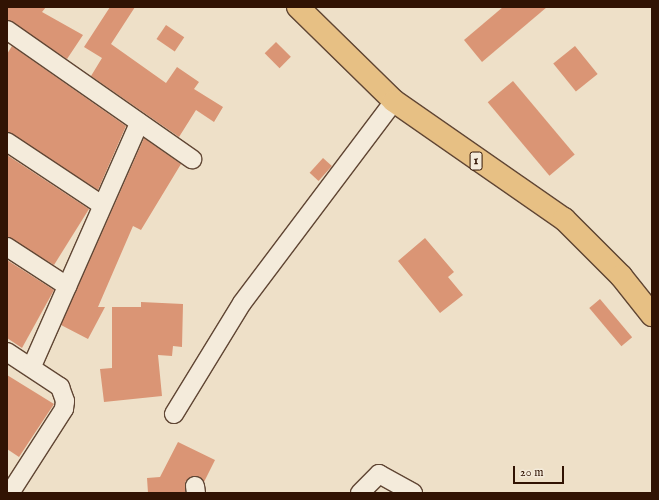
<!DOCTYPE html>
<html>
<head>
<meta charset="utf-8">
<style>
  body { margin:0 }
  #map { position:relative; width:659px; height:500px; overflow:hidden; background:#eee0c8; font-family:"IM FELL English",serif }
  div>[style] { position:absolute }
  .building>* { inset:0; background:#da9575; transform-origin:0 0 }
  .roads { filter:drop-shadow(1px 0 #604634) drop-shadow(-1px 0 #604634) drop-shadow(0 1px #604634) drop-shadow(0 -1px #604634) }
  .street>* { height:18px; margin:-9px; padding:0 9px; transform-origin:9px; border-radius:9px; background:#f4ebdb }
  .highway>* { height:22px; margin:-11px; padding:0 11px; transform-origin:11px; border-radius:11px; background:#e7c084 }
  span { translate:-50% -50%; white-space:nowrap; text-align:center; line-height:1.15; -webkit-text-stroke:3px #f4ebdb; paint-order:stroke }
  .shield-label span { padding:1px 3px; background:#f4ebdb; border:1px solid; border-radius:3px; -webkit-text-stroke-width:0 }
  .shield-label { font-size:13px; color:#311303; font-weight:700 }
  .frame { position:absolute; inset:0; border:8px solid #311303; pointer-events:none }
  .scale { position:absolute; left:513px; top:466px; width:51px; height:18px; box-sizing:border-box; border:2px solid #311303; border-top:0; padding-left:5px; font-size:12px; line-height:14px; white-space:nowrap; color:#311303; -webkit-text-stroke:3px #f4ebdb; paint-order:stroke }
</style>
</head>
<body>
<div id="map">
  <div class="building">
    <i style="clip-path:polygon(7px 7px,46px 7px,42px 12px,83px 35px,67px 59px,7px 20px)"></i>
    <i style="clip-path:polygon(110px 7px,135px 7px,111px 44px,166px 83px,177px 67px,199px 82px,194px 89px,223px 107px,214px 122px,196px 110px,179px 137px,91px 76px,102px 58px,84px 47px)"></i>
    <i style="clip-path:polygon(503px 7px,547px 7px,482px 62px,464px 40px)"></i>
    <i style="left:166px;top:25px;width:22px;height:17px;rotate:34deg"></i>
    <i style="left:276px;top:42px;width:21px;height:16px;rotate:45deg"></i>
    <i style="clip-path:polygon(12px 46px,126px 126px,98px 190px,7px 132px,7px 54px)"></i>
    <i style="left:575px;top:46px;width:36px;height:28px;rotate:51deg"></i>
    <i style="left:513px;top:81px;width:96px;height:33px;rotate:50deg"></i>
    <i style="clip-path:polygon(144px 138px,181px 164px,141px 230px,133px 226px,98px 307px,105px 307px,88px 339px,61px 325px)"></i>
    <i style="clip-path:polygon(7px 155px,89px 209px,54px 265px,7px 237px)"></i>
    <i style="left:323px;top:158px;width:12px;height:20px;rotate:42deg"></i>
    <i style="clip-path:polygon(425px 238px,454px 272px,448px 277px,463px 295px,440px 313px,398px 261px)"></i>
    <i style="clip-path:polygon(7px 260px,54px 290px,22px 348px,7px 338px)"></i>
    <i style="left:600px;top:299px;width:50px;height:14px;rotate:50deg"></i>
    <i style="clip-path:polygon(141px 302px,183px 304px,182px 347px,173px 346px,172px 356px,158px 355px,162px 396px,104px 402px,100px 369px,112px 368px,112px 307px,141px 307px)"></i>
    <i style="clip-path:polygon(7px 375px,54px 404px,19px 457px,7px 449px)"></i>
    <i style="clip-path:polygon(178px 442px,215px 460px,204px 482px,193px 476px,185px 482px,185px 493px,148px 493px,147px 478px,160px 477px)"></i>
  </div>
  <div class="roads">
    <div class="street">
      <i style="left:7px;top:30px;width:226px;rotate:34.9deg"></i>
      <i style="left:7px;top:142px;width:114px;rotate:33.6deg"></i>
      <i style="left:7px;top:247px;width:72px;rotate:33deg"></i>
      <i style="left:7px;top:352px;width:64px;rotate:33.4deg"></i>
      <i style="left:60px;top:387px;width:15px;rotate:70deg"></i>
      <i style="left:65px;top:401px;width:8px;rotate:97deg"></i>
      <i style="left:64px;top:409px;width:100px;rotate:122.7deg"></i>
      <i style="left:32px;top:366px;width:266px;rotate:-66.2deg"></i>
      <i style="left:174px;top:414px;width:130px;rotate:-58.5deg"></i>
      <i style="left:242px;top:303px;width:253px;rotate:-53deg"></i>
      <i style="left:195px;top:486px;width:7px;rotate:82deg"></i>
      <i style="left:360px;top:493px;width:27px;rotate:-45deg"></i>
      <i style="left:379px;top:474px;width:39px;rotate:29deg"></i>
    </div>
    <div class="highway">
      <i style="left:298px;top:7px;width:134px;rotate:44.4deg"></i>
      <i style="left:394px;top:101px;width:207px;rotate:34.8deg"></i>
      <i style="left:564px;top:219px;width:81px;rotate:45deg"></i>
      <i style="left:621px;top:276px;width:50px;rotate:51.5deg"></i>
    </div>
  </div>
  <div class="shield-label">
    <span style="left:476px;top:161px">1</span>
  </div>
  <div class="frame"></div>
  <div class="scale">20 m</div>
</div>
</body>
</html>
